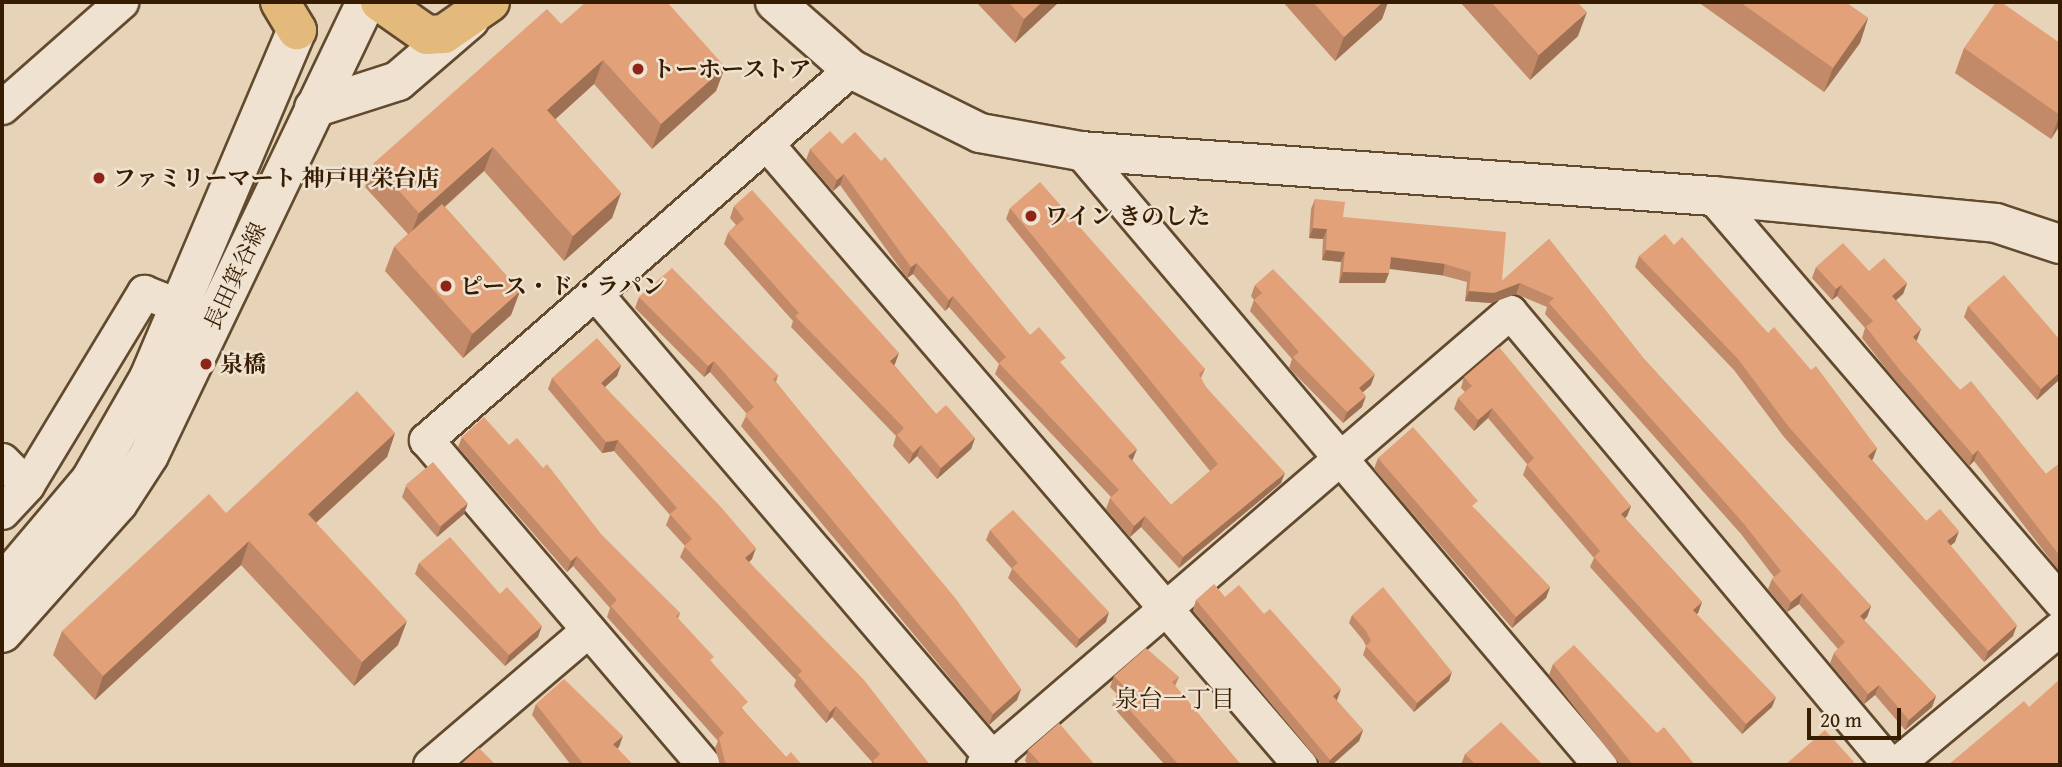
<!DOCTYPE html>
<html>
<head>
<meta charset="utf-8">
<style>
  body { margin:0 }
  #map { position:relative; width:2062px; height:767px; overflow:hidden; background:#e6d3b8; font-family:"Gentium Book Plus","Noto Serif JP",serif }
  div>[style] { position:absolute }
  .roads { filter:drop-shadow(2px 0 #624a2e) drop-shadow(-2px 0 #624a2e) drop-shadow(0 2px #624a2e) drop-shadow(0 -2px #624a2e) }
  .minor>* { height:33px; margin:-16.5px; padding:0 16.5px; transform-origin:16.5px; border-radius:16.5px; background:#efe2d1 }
  .tertiary>* { height:38px; margin:-19px; padding:0 19px; transform-origin:19px; border-radius:19px; background:#efe2d1 }
  .primary>* { height:38px; margin:-19px; padding:0 19px; transform-origin:19px; border-radius:19px; background:#e3ba7c }
  .wall>* { inset:0; background:#c28a68 }
  .shaded-wall>* { inset:0; background:#9e7155; transform-origin:0 0 }
  .building>* { inset:0; background:#e2a179; transform-origin:0 0 }
  .dots>* { width:19px; height:19px; translate:-50% -50%; box-sizing:border-box; border:4px solid #efe2d1; border-radius:50% }
  span { translate:-50% -50%; white-space:nowrap; text-align:center; line-height:1.15; -webkit-text-stroke:5px #efe2d1; paint-order:stroke }
  .poi-label { font-size:23px; color:#361c00; font-weight:700 }
  .left { translate:0 -50%; text-align:left }
  .street-label { font-size:23px; color:#361c00 }
  .neighbourhood-label { font-size:24px; color:#361c00 }
  .frame { position:absolute; inset:0; border:4px solid #361c00; pointer-events:none }
  .scale { position:absolute; left:1807px; top:708px; width:94px; height:32px; box-sizing:border-box; border:4px solid #361c00; border-top:0; padding-left:9px; font-size:21px; line-height:24px; white-space:nowrap; color:#361c00; -webkit-text-stroke:5px #efe2d1; paint-order:stroke }
</style>
</head>
<body>
<div id="map">
  <div class="roads">
    <div class="minor">
      <i style="left:2px;top:107px;width:159px;rotate:-41.4deg"></i>
      <i style="left:766px;top:143px;width:820px;rotate:49.35deg"></i>
      <i style="left:1080px;top:151px;width:805px;rotate:49.74deg"></i>
      <i style="left:1712px;top:196px;width:534px;rotate:49.33deg"></i>
      <i style="left:595px;top:293px;width:621px;rotate:49.51deg"></i>
      <i style="left:2px;top:460px;width:35px;rotate:45deg"></i>
      <i style="left:2px;top:512px;width:37px;rotate:-47deg"></i>
      <i style="left:27px;top:485px;width:226px;rotate:-58.8deg"></i>
      <i style="left:144px;top:292px;width:41px;rotate:21.5deg"></i>
      <i style="left:430px;top:765px;width:208px;rotate:-40.5deg"></i>
      <i style="left:704px;top:765px;width:428px;rotate:-130.5deg"></i>
      <i style="left:426px;top:440px;width:564px;rotate:-41.12deg"></i>
      <i style="left:983px;top:765px;width:695px;rotate:-40.68deg"></i>
      <i style="left:1510px;top:312px;width:591px;rotate:50.01deg"></i>
      <i style="left:1895px;top:765px;width:214px;rotate:-39.7deg"></i>
    </div>
    <div class="tertiary">
      <i style="left:775px;top:2px;width:101px;rotate:41.4deg"></i>
      <i style="left:851px;top:69px;width:144px;rotate:26.4deg"></i>
      <i style="left:980px;top:133px;width:102px;rotate:10.2deg"></i>
      <i style="left:1080px;top:151px;width:634px;rotate:4.07deg"></i>
      <i style="left:1712px;top:196px;width:285px;rotate:5.4deg"></i>
      <i style="left:1996px;top:223px;width:67px;rotate:18.2deg"></i>
      <i style="left:314px;top:108px;width:88px;rotate:-17.8deg"></i>
      <i style="left:398px;top:81px;width:95px;rotate:-40.7deg"></i>
      <i style="left:2px;top:585px;width:136px;rotate:-49.8deg"></i>
      <i style="left:90px;top:481px;width:119px;rotate:-60.2deg"></i>
      <i style="left:149px;top:378px;width:378px;rotate:-67deg"></i>
      <i style="left:2px;top:633px;width:174px;rotate:-48.3deg"></i>
      <i style="left:118px;top:503px;width:57px;rotate:-57.1deg"></i>
      <i style="left:149px;top:455px;width:502px;rotate:-64.4deg"></i>
    </div>
    <div class="primary">
      <i style="left:280px;top:2px;width:33px;rotate:59deg"></i>
      <i style="left:380px;top:2px;width:57px;rotate:35.1deg"></i>
      <i style="left:427px;top:35px;width:17px;rotate:-3deg"></i>
      <i style="left:444px;top:34px;width:56px;rotate:-34.8deg"></i>
    </div>
  </div>
  <div class="wall">
    <i style="clip-path:polygon(976px 2px,1059px 2px,1015px 43px)"></i>
    <i style="clip-path:polygon(1283px 2px,1388px 2px,1382px 19px,1335px 61px)"></i>
    <i style="clip-path:polygon(1460px 2px,1577px 2px,1578px 36px,1530px 80px)"></i>
    <i style="clip-path:polygon(1698px 2px,1845px 2px,1868px 18px,1860px 43px,1824px 92px)"></i>
    <i style="clip-path:polygon(561px 24px,725px 67px,716px 91px,652px 149px,594px 84px,555px 119px,621px 193px,612px 218px,564px 261px,484px 171px,445px 207px,520px 291px,511px 315px,463px 358px,385px 271px,394px 247px,408px 234px,365px 187px,374px 163px)"></i>
    <i style="clip-path:polygon(2060px 43px,2060px 125px,2051px 139px,1955px 73px,1964px 48px)"></i>
    <i style="clip-path:polygon(842px 144px,1030px 335px,1063px 366px,1133px 459px,1132px 460px,1171px 505px,1210px 471px,1006px 219px,1010px 208px,1205px 369px,1201px 378px,1205px 386px,1281px 483px,1179px 568px,1141px 527px,1130px 537px,1106px 509px,1110px 498px,1111px 497px,995px 374px,999px 364px,949px 307px,945px 311px,913px 274px,907px 278px,840px 185px,833px 191px,806px 160px,810px 149px)"></i>
    <i style="clip-path:polygon(1315px 199px,1343px 217px,1502px 281px,1549px 239px,1644px 359px,1871px 606px,1867px 617px,1864px 620px,1936px 696px,1932px 707px,1905px 730px,1875px 695px,1864px 704px,1830px 663px,1834px 653px,1838px 649px,1799px 604px,1787px 612px,1768px 589px,1772px 579px,1774px 577px,1741px 534px,1545px 314px,1547px 307px,1516px 294px,1491px 303px,1465px 301px,1467px 282px,1441px 275px,1390px 268px,1385px 283px,1339px 283px,1341px 262px,1322px 260px,1323px 239px,1309px 238px,1311px 209px)"></i>
    <i style="clip-path:polygon(734px 206px,895px 364px,894px 365px,936px 414px,975px 438px,971px 449px,937px 479px,917px 456px,909px 464px,893px 446px,896px 436px,791px 327px,793px 321px,724px 244px,728px 233px,736px 225px,730px 218px)"></i>
    <i style="clip-path:polygon(1674px 245px,1768px 333px,1877px 448px,1872px 460px,1926px 521px,1955px 542px,1950px 546px,2013px 636px,1984px 662px,1784px 437px,1734px 370px,1635px 267px,1639px 256px)"></i>
    <i style="clip-path:polygon(1816px 267px,1869px 271px,1907px 283px,1903px 294px,1896px 300px,1921px 329px,1916px 341px,1960px 390px,2046px 474px,2060px 463px,2060px 572px,1974px 461px,1969px 466px,1895px 380px,1862px 338px,1865px 328px,1837px 296px,1832px 300px,1812px 278px)"></i>
    <i style="clip-path:polygon(1255px 285px,1371px 385px,1363px 392px,1362px 407px,1343px 423px,1289px 368px,1292px 359px,1250px 311px,1254px 300px,1251px 296px)"></i>
    <i style="clip-path:polygon(639px 297px,778px 375px,776px 382px,1021px 689px,1017px 700px,989px 725px,741px 426px,747px 414px,710px 372px,704px 377px,635px 308px)"></i>
    <i style="clip-path:polygon(1968px 306px,2060px 340px,2060px 379px,2037px 400px,1964px 317px)"></i>
    <i style="clip-path:polygon(621px 365px,617px 376px,605px 387px,752px 559px,749px 562px,930px 765px,871px 765px,872px 762px,832px 717px,826px 723px,794px 686px,796px 680px,680px 557px,685px 546px,666px 525px,670px 515px,614px 451px,602px 453px,548px 389px,552px 378px)"></i>
    <i style="clip-path:polygon(1464px 377px,1631px 506px,1627px 516px,1625px 518px,1702px 602px,1698px 613px,1696px 614px,1772px 707px,1742px 734px,1590px 567px,1594px 558px,1523px 475px,1527px 464px,1488px 418px,1474px 431px,1454px 409px,1458px 398px,1465px 392px,1461px 388px)"></i>
    <i style="clip-path:polygon(395px 433px,387px 457px,316px 523px,398px 645px,354px 686px,241px 565px,95px 700px,53px 655px,62px 631px)"></i>
    <i style="clip-path:polygon(462px 437px,509px 445px,680px 613px,678px 619px,712px 663px,744px 711px,786px 757px,802px 765px,720px 765px,715px 748px,718px 741px,607px 617px,610px 608px,573px 566px,567px 572px,458px 447px)"></i>
    <i style="clip-path:polygon(1378px 458px,1475px 509px,1550px 587px,1546px 598px,1512px 628px,1374px 469px)"></i>
    <i style="clip-path:polygon(406px 486px,464px 514px,437px 537px,402px 497px)"></i>
    <i style="clip-path:polygon(990px 530px,1106px 622px,1076px 648px,1008px 578px,1012px 569px,986px 540px)"></i>
    <i style="clip-path:polygon(419px 563px,500px 594px,538px 637px,505px 666px,415px 574px)"></i>
    <i style="clip-path:polygon(1225px 597px,1336px 700px,1363px 730px,1359px 741px,1332px 765px,1322px 765px,1193px 610px,1196px 600px)"></i>
    <i style="clip-path:polygon(1352px 615px,1449px 681px,1414px 712px,1363px 655px,1366px 646px,1363px 640px,1349px 623px)"></i>
    <i style="clip-path:polygon(1553px 664px,1657px 733px,1695px 765px,1620px 765px,1549px 675px)"></i>
    <i style="clip-path:polygon(1114px 676px,1179px 677px,1175px 686px,1241px 765px,1165px 765px,1112px 706px,1117px 694px,1110px 687px)"></i>
    <i style="clip-path:polygon(536px 704px,619px 747px,617px 748px,633px 765px,571px 765px,532px 715px)"></i>
    <i style="clip-path:polygon(1028px 750px,1095px 765px,1029px 765px,1025px 761px)"></i>
    <i style="clip-path:polygon(1465px 754px,1543px 765px,1461px 765px)"></i>
  </div>
  <div class="shaded-wall">
    <i style="clip-path:polygon(1042px 2px,1059px 2px,1015px 43px,1024px 19px)"></i>
    <i style="clip-path:polygon(1383px 2px,1388px 2px,1382px 19px,1335px 61px,1344px 37px)"></i>
    <i style="clip-path:polygon(1587px 12px,1578px 36px,1530px 80px,1539px 55px)"></i>
    <i style="clip-path:polygon(1868px 18px,1860px 43px,1824px 92px,1833px 68px)"></i>
    <i style="clip-path:polygon(603px 60px,594px 84px,538px 135px,547px 110px)"></i>
    <i style="clip-path:polygon(725px 67px,716px 91px,652px 149px,661px 124px)"></i>
    <i style="clip-path:polygon(2060px 114px,2060px 125px,2051px 139px)"></i>
    <i style="clip-path:polygon(493px 147px,484px 171px,410px 237px,419px 213px)"></i>
    <i style="clip-path:polygon(844px 174px,840px 185px,833px 191px,837px 180px)"></i>
    <i style="clip-path:polygon(621px 193px,612px 218px,564px 261px,573px 236px)"></i>
    <i style="clip-path:polygon(1313px 228px,1327px 229px,1323px 239px,1309px 238px)"></i>
    <i style="clip-path:polygon(1326px 250px,1345px 252px,1341px 262px,1322px 260px)"></i>
    <i style="left:1391px;top:257px;width:54px;height:12px;rotate:7deg"></i>
    <i style="clip-path:polygon(917px 263px,913px 274px,907px 278px,911px 267px)"></i>
    <i style="clip-path:polygon(1343px 272px,1389px 273px,1385px 283px,1339px 283px)"></i>
    <i style="clip-path:polygon(1520px 283px,1516px 294px,1491px 303px,1465px 301px,1469px 291px)"></i>
    <i style="clip-path:polygon(1907px 283px,1903px 294px,1888px 307px,1892px 296px)"></i>
    <i style="clip-path:polygon(1841px 285px,1837px 296px,1832px 300px,1836px 289px)"></i>
    <i style="clip-path:polygon(520px 291px,511px 315px,463px 358px,472px 334px)"></i>
    <i style="clip-path:polygon(953px 296px,949px 307px,945px 311px,949px 300px)"></i>
    <i style="clip-path:polygon(1921px 329px,1917px 340px,1909px 348px,1913px 337px)"></i>
    <i style="clip-path:polygon(899px 353px,895px 364px,886px 372px,890px 361px)"></i>
    <i style="clip-path:polygon(714px 361px,710px 372px,704px 377px,708px 366px)"></i>
    <i style="clip-path:polygon(621px 365px,617px 376px,597px 394px,601px 383px)"></i>
    <i style="clip-path:polygon(2060px 372px,2060px 379px,2037px 400px,2041px 389px)"></i>
    <i style="clip-path:polygon(1375px 374px,1371px 385px,1355px 399px,1359px 388px)"></i>
    <i style="clip-path:polygon(1366px 396px,1362px 407px,1343px 423px,1347px 412px)"></i>
    <i style="clip-path:polygon(1492px 408px,1488px 418px,1474px 431px,1478px 420px)"></i>
    <i style="clip-path:polygon(395px 433px,387px 457px,299px 538px,308px 514px)"></i>
    <i style="clip-path:polygon(975px 438px,971px 449px,937px 479px,941px 468px)"></i>
    <i style="clip-path:polygon(618px 440px,614px 451px,602px 453px,606px 442px)"></i>
    <i style="clip-path:polygon(921px 445px,917px 456px,909px 464px,913px 453px)"></i>
    <i style="clip-path:polygon(1877px 448px,1873px 459px,1864px 467px,1868px 456px)"></i>
    <i style="clip-path:polygon(1137px 449px,1133px 459px,1124px 467px,1128px 456px)"></i>
    <i style="clip-path:polygon(1978px 450px,1974px 461px,1969px 466px,1973px 455px)"></i>
    <i style="clip-path:polygon(1285px 473px,1281px 483px,1179px 568px,1183px 557px)"></i>
    <i style="clip-path:polygon(468px 503px,464px 514px,437px 537px,441px 526px)"></i>
    <i style="clip-path:polygon(1631px 506px,1627px 516px,1618px 524px,1621px 514px)"></i>
    <i style="clip-path:polygon(1145px 516px,1141px 527px,1130px 537px,1134px 526px)"></i>
    <i style="clip-path:polygon(1959px 531px,1955px 542px,1943px 552px,1947px 541px)"></i>
    <i style="clip-path:polygon(249px 541px,241px 565px,95px 700px,103px 676px)"></i>
    <i style="clip-path:polygon(756px 548px,752px 559px,741px 569px,745px 558px)"></i>
    <i style="clip-path:polygon(577px 556px,573px 566px,567px 572px,571px 561px)"></i>
    <i style="clip-path:polygon(1550px 587px,1546px 598px,1512px 628px,1516px 617px)"></i>
    <i style="clip-path:polygon(1802px 593px,1799px 604px,1787px 612px,1791px 602px)"></i>
    <i style="clip-path:polygon(1702px 602px,1698px 613px,1689px 621px,1693px 610px)"></i>
    <i style="clip-path:polygon(1871px 606px,1867px 617px,1856px 627px,1860px 616px)"></i>
    <i style="clip-path:polygon(1109px 612px,1106px 622px,1076px 648px,1079px 639px)"></i>
    <i style="clip-path:polygon(407px 621px,398px 645px,354px 686px,362px 662px)"></i>
    <i style="clip-path:polygon(2017px 625px,2013px 636px,1984px 662px,1988px 651px)"></i>
    <i style="clip-path:polygon(542px 626px,538px 637px,505px 666px,509px 655px)"></i>
    <i style="clip-path:polygon(1452px 672px,1449px 681px,1414px 712px,1417px 703px)"></i>
    <i style="clip-path:polygon(1879px 685px,1875px 695px,1864px 704px,1868px 694px)"></i>
    <i style="clip-path:polygon(1021px 689px,1017px 700px,989px 725px,993px 714px)"></i>
    <i style="clip-path:polygon(1341px 689px,1337px 700px,1329px 707px,1333px 696px)"></i>
    <i style="clip-path:polygon(1936px 696px,1932px 707px,1905px 730px,1909px 720px)"></i>
    <i style="clip-path:polygon(1776px 697px,1772px 707px,1742px 734px,1746px 724px)"></i>
    <i style="clip-path:polygon(836px 706px,832px 717px,826px 723px,830px 712px)"></i>
    <i style="clip-path:polygon(1363px 730px,1359px 741px,1332px 765px,1328px 765px,1330px 760px)"></i>
    <i style="clip-path:polygon(623px 736px,619px 747px,609px 755px,613px 744px)"></i>
  </div>
  <div class="building">
    <i style="clip-path:polygon(586px 2px,667px 2px,725px 67px,661px 124px,603px 60px,547px 110px,621px 193px,573px 236px,493px 147px,419px 213px,374px 163px,547px 9px,561px 24px)"></i>
    <i style="clip-path:polygon(1008px 2px,1042px 2px,1024px 19px)"></i>
    <i style="clip-path:polygon(1313px 2px,1383px 2px,1344px 37px)"></i>
    <i style="clip-path:polygon(1491px 2px,1577px 2px,1587px 12px,1539px 55px)"></i>
    <i style="clip-path:polygon(1740px 2px,1845px 2px,1868px 18px,1833px 68px)"></i>
    <i style="clip-path:polygon(1996px 2px,2001px 2px,2060px 43px,2060px 115px,1964px 48px)"></i>
    <i style="clip-path:polygon(830px 131px,842px 144px,855px 132px,881px 161px,885px 157px,1030px 335px,1039px 327px,1066px 358px,1060px 362px,1137px 449px,1128px 456px,1171px 505px,1218px 464px,1010px 208px,1040px 182px,1205px 369px,1199px 374px,1205px 386px,1285px 473px,1183px 557px,1145px 516px,1134px 526px,1110px 498px,1119px 490px,999px 363px,1006px 357px,953px 296px,949px 300px,917px 263px,911px 267px,844px 174px,837px 180px,810px 149px)"></i>
    <i style="clip-path:polygon(752px 190px,899px 353px,890px 361px,936px 414px,946px 405px,975px 438px,941px 468px,921px 445px,913px 453px,897px 435px,904px 428px,795px 316px,799px 313px,728px 233px,744px 219px,734px 206px)"></i>
    <i style="clip-path:polygon(1315px 199px,1345px 202px,1343px 217px,1506px 232px,1502px 281px,1549px 239px,1644px 359px,1871px 606px,1860px 616px,1936px 696px,1909px 720px,1879px 685px,1868px 694px,1834px 653px,1845px 642px,1802px 593px,1791px 602px,1772px 579px,1781px 571px,1744px 524px,1549px 303px,1554px 298px,1520px 283px,1494px 293px,1469px 291px,1471px 272px,1445px 264px,1391px 257px,1389px 273px,1343px 272px,1345px 252px,1326px 250px,1327px 229px,1313px 228px)"></i>
    <i style="left:442px;top:204px;width:117px;height:64px;rotate:48deg"></i>
    <i style="clip-path:polygon(1665px 234px,1674px 245px,1682px 237px,1768px 333px,1774px 327px,1811px 370px,1816px 366px,1877px 448px,1868px 456px,1926px 521px,1940px 509px,1959px 531px,1947px 541px,2017px 625px,1988px 651px,1788px 426px,1738px 359px,1639px 256px)"></i>
    <i style="clip-path:polygon(1843px 243px,1869px 271px,1884px 258px,1907px 283px,1892px 296px,1921px 329px,1913px 337px,1960px 390px,1971px 381px,2046px 474px,2060px 463px,2060px 556px,1978px 450px,1973px 455px,1899px 369px,1866px 327px,1873px 321px,1841px 285px,1836px 289px,1816px 267px)"></i>
    <i style="clip-path:polygon(672px 268px,778px 375px,773px 379px,956px 599px,1021px 689px,993px 714px,745px 415px,754px 407px,714px 361px,708px 366px,639px 297px)"></i>
    <i style="clip-path:polygon(1273px 269px,1375px 374px,1359px 388px,1366px 396px,1347px 412px,1293px 357px,1299px 352px,1254px 300px,1262px 293px,1255px 285px)"></i>
    <i style="clip-path:polygon(2004px 275px,2060px 340px,2060px 372px,2041px 389px,1968px 306px)"></i>
    <i style="clip-path:polygon(597px 338px,621px 365px,601px 383px,720px 506px,756px 548px,745px 558px,864px 680px,930px 765px,876px 765px,873px 761px,880px 754px,836px 706px,830px 712px,798px 675px,802px 671px,684px 546px,692px 539px,670px 514px,677px 508px,618px 440px,606px 442px,552px 378px)"></i>
    <i style="clip-path:polygon(1499px 347px,1631px 506px,1621px 514px,1702px 602px,1693px 610px,1776px 697px,1746px 724px,1594px 557px,1600px 551px,1527px 465px,1534px 458px,1492px 408px,1478px 420px,1458px 398px,1472px 386px,1464px 377px)"></i>
    <i style="clip-path:polygon(357px 391px,395px 433px,308px 514px,407px 621px,362px 662px,249px 541px,103px 676px,62px 631px,209px 494px,226px 513px)"></i>
    <i style="clip-path:polygon(484px 417px,509px 445px,517px 438px,543px 468px,547px 464px,601px 534px,680px 613px,676px 616px,714px 657px,710px 660px,748px 702px,741px 708px,786px 757px,791px 752px,802px 765px,728px 765px,725px 762px,719px 738px,724px 733px,611px 606px,617px 600px,577px 556px,571px 561px,462px 437px)"></i>
    <i style="clip-path:polygon(1413px 427px,1478px 501px,1472px 506px,1550px 587px,1516px 617px,1378px 458px)"></i>
    <i style="left:433px;top:462px;width:54px;height:36px;rotate:50deg"></i>
    <i style="clip-path:polygon(1013px 510px,1109px 612px,1079px 639px,1012px 568px,1018px 563px,990px 530px)"></i>
    <i style="clip-path:polygon(450px 537px,500px 594px,507px 587px,542px 626px,509px 655px,419px 563px)"></i>
    <i style="clip-path:polygon(1214px 584px,1225px 597px,1239px 585px,1264px 614px,1270px 609px,1341px 689px,1333px 696px,1363px 730px,1330px 760px,1196px 600px)"></i>
    <i style="clip-path:polygon(1383px 587px,1452px 672px,1417px 703px,1366px 646px,1371px 641px,1366px 631px,1352px 615px)"></i>
    <i style="clip-path:polygon(1574px 645px,1657px 733px,1664px 727px,1695px 765px,1633px 765px,1553px 664px)"></i>
    <i style="clip-path:polygon(1146px 648px,1179px 677px,1172px 682px,1241px 765px,1179px 765px,1116px 695px,1125px 687px,1114px 676px)"></i>
    <i style="clip-path:polygon(564px 679px,623px 736px,613px 744px,633px 765px,584px 765px,536px 704px)"></i>
    <i style="clip-path:polygon(2060px 679px,2060px 765px,1948px 765px,2024px 701px,2029px 707px)"></i>
    <i style="clip-path:polygon(1501px 722px,1543px 765px,1476px 765px,1465px 754px)"></i>
    <i style="clip-path:polygon(1059px 723px,1095px 765px,1042px 765px,1028px 750px)"></i>
    <i style="clip-path:polygon(1825px 730px,1854px 762px,1850px 765px,1785px 765px)"></i>
    <i style="clip-path:polygon(479px 748px,496px 765px,460px 765px)"></i>
  </div>
  <div class="dots">
    <i style="left:638px;top:69px;background:#8f2418"></i>
    <i style="left:99px;top:178px;background:#8f2418"></i>
    <i style="left:1031px;top:216px;background:#8f2418"></i>
    <i style="left:446px;top:286px;background:#8f2418"></i>
    <i style="left:206px;top:364px;background:#8f2418"></i>
  </div>
  <div class="poi-label">
    <span class="left" style="left:652px;top:69px">トーホーストア</span>
    <span class="left" style="left:113px;top:178px">ファミリーマート 神戸甲栄台店</span>
    <span class="left" style="left:1045px;top:216px">ワイン きのした</span>
    <span class="left" style="left:460px;top:286px">ピース・ド・ラパン</span>
    <span class="left" style="left:220px;top:364px">泉橋</span>
  </div>
  <div class="street-label">
    <span style="left:235px;top:276px;rotate:-65deg">長田箕谷線</span>
  </div>
  <div class="neighbourhood-label">
    <span style="left:1175px;top:699px">泉台一丁目</span>
  </div>
  <div class="frame"></div>
  <div class="scale">20 m</div>
</div>
</body>
</html>
